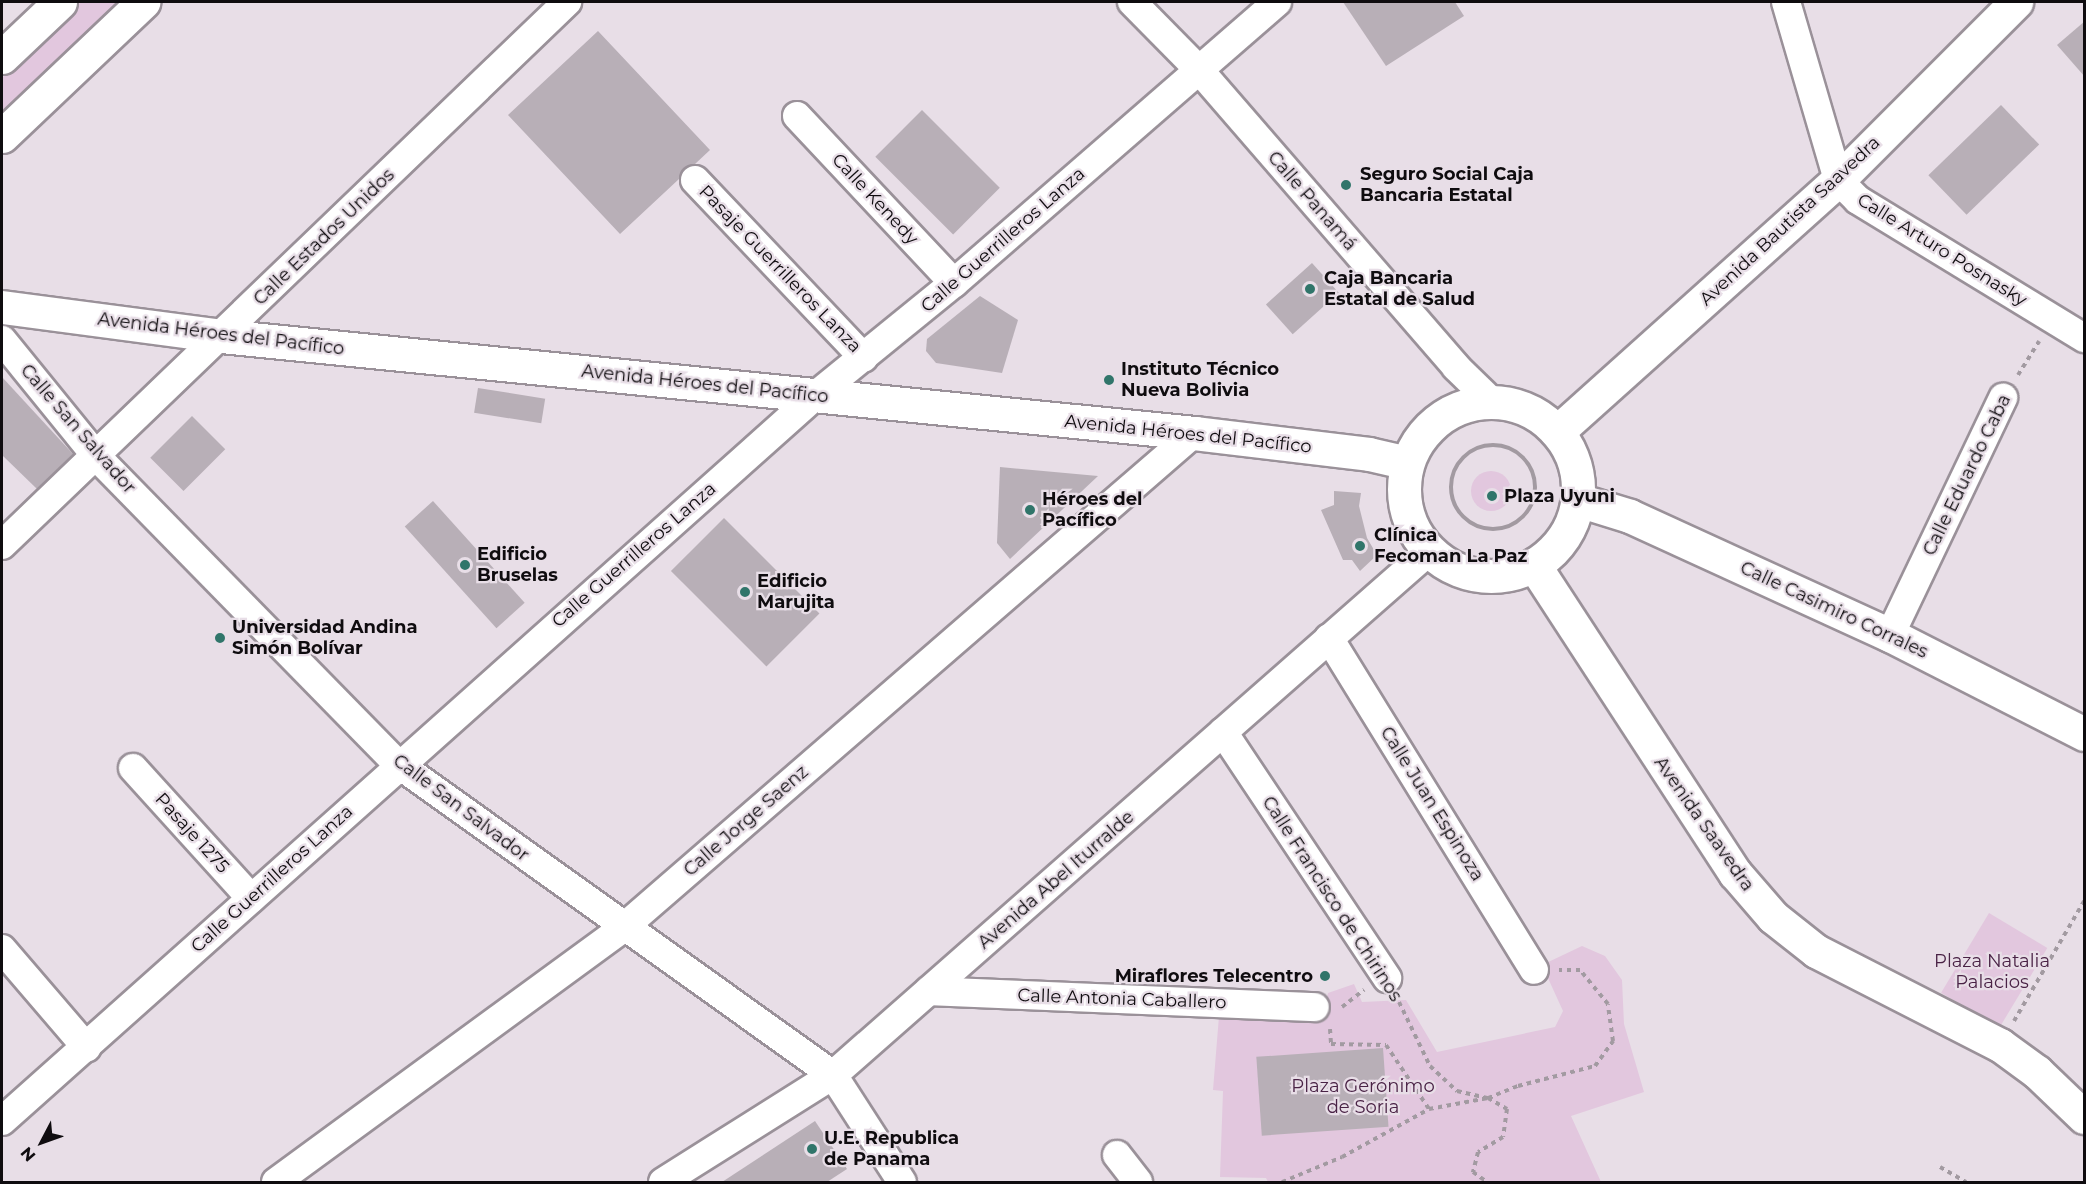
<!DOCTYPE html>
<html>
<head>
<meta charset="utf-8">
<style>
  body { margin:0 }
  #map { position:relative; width:2086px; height:1184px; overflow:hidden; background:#e8dee7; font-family:Montserrat,sans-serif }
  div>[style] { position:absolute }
  .green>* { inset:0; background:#e2c7de; transform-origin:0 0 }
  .round { border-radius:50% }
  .building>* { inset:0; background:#b8afb7; transform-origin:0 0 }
  .path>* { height:4px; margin-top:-2px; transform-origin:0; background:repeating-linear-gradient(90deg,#a29aa1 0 4.5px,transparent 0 9px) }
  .path>.ring { margin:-2px; padding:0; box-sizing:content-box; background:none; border:4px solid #a29aa1; border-radius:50% }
  .roads { filter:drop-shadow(2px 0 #9a9199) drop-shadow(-2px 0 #9a9199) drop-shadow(0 2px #9a9199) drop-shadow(0 -2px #9a9199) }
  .minor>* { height:28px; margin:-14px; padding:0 14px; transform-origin:14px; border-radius:14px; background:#fff }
  .major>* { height:33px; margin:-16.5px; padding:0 16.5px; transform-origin:16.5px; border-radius:16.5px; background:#fff }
  .major>.ring { margin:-16.5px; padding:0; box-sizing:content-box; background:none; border:33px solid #fff; border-radius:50% }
  .dots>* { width:16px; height:16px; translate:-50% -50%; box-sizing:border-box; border:3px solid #e8dee7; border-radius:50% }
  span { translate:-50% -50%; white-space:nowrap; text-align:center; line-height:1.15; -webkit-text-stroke:4.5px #e8dee7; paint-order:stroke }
  .poi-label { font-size:18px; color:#0f0c0f; font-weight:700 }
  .left { translate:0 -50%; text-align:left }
  .right { translate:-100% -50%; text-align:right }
  .street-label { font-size:18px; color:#0f0c0f }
  .park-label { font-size:18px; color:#492245 }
  .frame { position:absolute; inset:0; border:3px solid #0f0c0f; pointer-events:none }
  .north { position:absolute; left:12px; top:1112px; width:60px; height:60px; -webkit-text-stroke:4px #e8dee7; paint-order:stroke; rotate:229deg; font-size:16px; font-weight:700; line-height:24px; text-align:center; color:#0f0c0f }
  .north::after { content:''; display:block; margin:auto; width:21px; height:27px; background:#0f0c0f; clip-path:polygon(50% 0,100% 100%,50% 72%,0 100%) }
</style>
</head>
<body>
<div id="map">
  <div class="green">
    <i style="clip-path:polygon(81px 2px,121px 2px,2px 116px,2px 78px)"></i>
    <i class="round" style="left:1471px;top:471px;width:40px;height:40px"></i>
    <i style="left:1989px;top:913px;width:68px;height:93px;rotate:31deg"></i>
    <i style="clip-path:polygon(1582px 946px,1605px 956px,1622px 980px,1624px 1024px,1644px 1092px,1571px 1116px,1601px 1182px,1268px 1182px,1266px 1178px,1220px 1177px,1223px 1091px,1213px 1090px,1219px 1016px,1322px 1022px,1328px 993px,1354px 984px,1362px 1002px,1406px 1000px,1437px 1052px,1555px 1027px,1563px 1011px,1542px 965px)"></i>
  </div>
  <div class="building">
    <i style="clip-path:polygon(1343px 2px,1455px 2px,1464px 16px,1386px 66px)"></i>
    <i style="clip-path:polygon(2085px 21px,2085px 77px,2057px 45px)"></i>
    <i style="clip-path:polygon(598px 31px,710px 150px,695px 164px,684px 168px,679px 179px,620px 234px,508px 115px)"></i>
    <i style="left:2001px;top:105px;width:55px;height:101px;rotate:46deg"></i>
    <i style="left:922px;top:110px;width:110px;height:66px;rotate:45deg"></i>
    <i style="left:1312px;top:263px;width:40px;height:62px;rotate:48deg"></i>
    <i style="clip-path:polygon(980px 296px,1018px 320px,1002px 373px,936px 363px,926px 351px,927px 339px)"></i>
    <i style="clip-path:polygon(2px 377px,73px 454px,37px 489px,2px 455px)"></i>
    <i style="left:478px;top:388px;width:68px;height:25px;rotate:9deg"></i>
    <i style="left:192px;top:416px;width:47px;height:59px;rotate:45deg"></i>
    <i style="clip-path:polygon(1000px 467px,1098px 476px,1010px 559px,997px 543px)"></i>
    <i style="clip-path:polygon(1334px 491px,1361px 493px,1359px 506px,1367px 538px,1377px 555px,1360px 571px,1352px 560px,1343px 560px,1321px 510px,1334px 505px)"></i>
    <i style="left:433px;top:501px;width:137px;height:38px;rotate:48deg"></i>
    <i style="left:724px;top:518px;width:135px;height:75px;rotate:45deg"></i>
    <i style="left:1383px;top:1048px;width:79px;height:127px;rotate:86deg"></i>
    <i style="clip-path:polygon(815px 1121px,847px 1169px,827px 1182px,722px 1182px)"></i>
  </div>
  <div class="path">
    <i style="left:2018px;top:375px;width:40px;rotate:-58deg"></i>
    <i class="ring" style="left:1451px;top:445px;width:80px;height:80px"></i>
    <i style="left:1399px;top:1002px;width:71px;rotate:64.2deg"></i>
    <i style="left:1430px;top:1066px;width:37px;rotate:43deg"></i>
    <i style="left:1457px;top:1091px;width:32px;rotate:13deg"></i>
    <i style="left:1488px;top:1098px;width:22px;rotate:30deg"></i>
    <i style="left:1507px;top:1109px;width:28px;rotate:98deg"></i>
    <i style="left:1503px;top:1137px;width:29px;rotate:149deg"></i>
    <i style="left:1478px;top:1152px;width:21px;rotate:104deg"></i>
    <i style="left:1473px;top:1172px;width:17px;rotate:36deg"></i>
    <i style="left:1342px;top:1007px;width:28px;rotate:-38deg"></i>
    <i style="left:2014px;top:1021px;width:139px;rotate:-59.7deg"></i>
    <i style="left:1330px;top:1029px;width:15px;rotate:86deg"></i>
    <i style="left:1331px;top:1044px;width:55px;rotate:1deg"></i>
    <i style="left:1386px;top:1045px;width:77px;rotate:56.1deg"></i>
    <i style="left:1940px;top:1167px;width:30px;rotate:30deg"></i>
    <i style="left:1282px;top:1182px;width:65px;rotate:-22.6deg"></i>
    <i style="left:1342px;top:1157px;width:99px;rotate:-28.9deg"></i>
    <i style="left:1429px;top:1109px;width:60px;rotate:-10.6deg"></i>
    <i style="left:1488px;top:1098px;width:32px;rotate:-22deg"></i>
    <i style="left:1518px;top:1086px;width:80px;rotate:-14.6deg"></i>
    <i style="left:1595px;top:1066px;width:31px;rotate:-54deg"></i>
    <i style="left:1613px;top:1041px;width:37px;rotate:-98deg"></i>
    <i style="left:1608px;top:1004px;width:44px;rotate:-129.5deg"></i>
    <i style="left:1580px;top:970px;width:21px;rotate:180deg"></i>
  </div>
  <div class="roads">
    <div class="minor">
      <i style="left:1132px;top:2px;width:97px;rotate:45.4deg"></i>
      <i style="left:1200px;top:71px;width:391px;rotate:49.1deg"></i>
      <i style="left:1456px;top:367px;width:50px;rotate:44.2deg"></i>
      <i style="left:1786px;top:2px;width:185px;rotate:73.7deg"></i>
      <i style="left:1838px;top:180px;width:28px;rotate:45deg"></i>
      <i style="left:1858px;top:200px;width:265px;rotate:31.4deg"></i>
      <i style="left:797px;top:116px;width:229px;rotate:46.8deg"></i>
      <i style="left:695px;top:180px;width:245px;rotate:46.5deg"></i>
      <i style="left:2px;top:340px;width:151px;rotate:50.9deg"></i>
      <i style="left:97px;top:457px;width:430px;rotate:45.6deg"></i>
      <i style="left:398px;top:764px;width:535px;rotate:35.56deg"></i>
      <i style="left:833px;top:1075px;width:127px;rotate:57.2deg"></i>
      <i style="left:2px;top:545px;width:784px;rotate:-43.86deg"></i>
      <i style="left:1890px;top:635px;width:263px;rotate:-64.5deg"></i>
      <i style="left:1329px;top:638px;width:390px;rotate:58.3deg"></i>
      <i style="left:1223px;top:732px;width:296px;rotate:56.3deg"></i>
      <i style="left:133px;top:768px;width:176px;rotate:47.8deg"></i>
      <i style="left:2px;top:949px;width:130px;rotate:49.4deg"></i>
      <i style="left:929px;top:991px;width:386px;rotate:2.4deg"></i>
      <i style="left:2px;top:1121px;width:1091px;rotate:-41.73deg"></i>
      <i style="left:816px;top:395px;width:178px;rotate:-39.1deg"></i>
      <i style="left:954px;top:283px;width:428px;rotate:-41deg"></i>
      <i style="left:1117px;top:1155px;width:34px;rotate:52deg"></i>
      <i style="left:276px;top:1182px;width:431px;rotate:-36.2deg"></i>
      <i style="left:624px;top:927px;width:754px;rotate:-40.91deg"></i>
      <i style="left:663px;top:1182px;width:201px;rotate:-32.2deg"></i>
      <i style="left:833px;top:1075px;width:794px;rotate:-41.32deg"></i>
    </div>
    <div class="major">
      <i style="left:2px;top:57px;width:80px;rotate:-43.5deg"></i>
      <i style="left:2px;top:136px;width:195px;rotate:-43.5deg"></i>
      <i style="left:2px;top:307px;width:221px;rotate:7.5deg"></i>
      <i style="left:221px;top:336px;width:978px;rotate:5.69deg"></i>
      <i style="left:1194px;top:433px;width:176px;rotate:6.8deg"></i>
      <i style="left:1369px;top:454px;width:39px;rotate:13deg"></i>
      <i class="ring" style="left:1404px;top:402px;width:141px;height:141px"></i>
      <i style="left:1557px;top:432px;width:377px;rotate:-41.9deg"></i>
      <i style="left:1838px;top:180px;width:252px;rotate:-45deg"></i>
      <i style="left:1578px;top:500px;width:54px;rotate:17.1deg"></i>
      <i style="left:1630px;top:516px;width:286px;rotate:24.6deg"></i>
      <i style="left:1890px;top:635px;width:218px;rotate:27deg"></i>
      <i style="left:1534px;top:565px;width:368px;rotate:56.9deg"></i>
      <i style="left:1735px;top:873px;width:58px;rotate:49.2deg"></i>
      <i style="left:1773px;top:917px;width:55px;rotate:38.3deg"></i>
      <i style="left:1816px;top:951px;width:207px;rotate:27.1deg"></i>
      <i style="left:2000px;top:1045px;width:46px;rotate:36.1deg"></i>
      <i style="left:2037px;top:1072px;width:65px;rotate:43.8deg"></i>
    </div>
  </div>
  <div class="dots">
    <i style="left:1346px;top:185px;background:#30756a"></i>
    <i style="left:1310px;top:289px;background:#30756a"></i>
    <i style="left:1109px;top:380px;background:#30756a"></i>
    <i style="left:1492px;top:496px;background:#30756a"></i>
    <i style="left:1030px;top:510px;background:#30756a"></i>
    <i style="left:1360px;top:546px;background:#30756a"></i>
    <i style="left:465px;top:565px;background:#30756a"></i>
    <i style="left:745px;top:592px;background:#30756a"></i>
    <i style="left:220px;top:638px;background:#30756a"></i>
    <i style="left:1325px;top:976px;background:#30756a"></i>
    <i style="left:812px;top:1149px;background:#30756a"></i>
  </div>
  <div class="poi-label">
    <span class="left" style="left:1360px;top:185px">Seguro Social Caja<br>Bancaria Estatal</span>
    <span class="left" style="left:1324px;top:289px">Caja Bancaria<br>Estatal de Salud</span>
    <span class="left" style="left:1121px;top:380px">Instituto Técnico<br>Nueva Bolivia</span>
    <span class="left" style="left:1504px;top:496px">Plaza Uyuni</span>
    <span class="left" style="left:1042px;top:510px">Héroes del<br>Pacífico</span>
    <span class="left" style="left:1374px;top:546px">Clínica<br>Fecoman La Paz</span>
    <span class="left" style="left:477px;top:565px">Edificio<br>Bruselas</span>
    <span class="left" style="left:757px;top:592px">Edificio<br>Marujita</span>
    <span class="left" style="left:232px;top:638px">Universidad Andina<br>Simón Bolívar</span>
    <span class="right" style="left:1313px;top:976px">Miraflores Telecentro</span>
    <span class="left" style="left:824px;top:1149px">U.E. Republica<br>de Panama</span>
  </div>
  <div class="street-label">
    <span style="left:875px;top:199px;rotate:47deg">Calle Kenedy</span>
    <span style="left:1312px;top:201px;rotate:49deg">Calle Panamá</span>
    <span style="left:1790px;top:221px;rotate:-43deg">Avenida Bautista Saavedra</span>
    <span style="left:324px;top:237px;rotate:-44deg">Calle Estados Unidos</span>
    <span style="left:1003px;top:240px;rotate:-41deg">Calle Guerrilleros Lanza</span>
    <span style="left:1942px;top:250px;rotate:32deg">Calle Arturo Posnasky</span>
    <span style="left:780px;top:269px;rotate:46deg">Pasaje Guerrilleros Lanza</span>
    <span style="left:221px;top:334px;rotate:7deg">Avenida Héroes del Pacífico</span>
    <span style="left:705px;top:384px;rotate:6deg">Avenida Héroes del Pacífico</span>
    <span style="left:78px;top:429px;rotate:49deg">Calle San Salvador</span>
    <span style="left:1188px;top:434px;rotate:6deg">Avenida Héroes del Pacífico</span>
    <span style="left:1967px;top:475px;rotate:-64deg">Calle Eduardo Caba</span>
    <span style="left:634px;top:555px;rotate:-41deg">Calle Guerrilleros Lanza</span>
    <span style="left:1834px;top:610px;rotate:25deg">Calle Casimiro Corrales</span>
    <span style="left:1432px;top:804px;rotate:58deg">Calle Juan Espinoza</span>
    <span style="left:461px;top:808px;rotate:37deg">Calle San Salvador</span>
    <span style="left:746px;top:821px;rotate:-41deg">Calle Jorge Saenz</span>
    <span style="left:1704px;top:824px;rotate:55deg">Avenida Saavedra</span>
    <span style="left:192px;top:833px;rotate:48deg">Pasaje 1275</span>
    <span style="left:272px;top:879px;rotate:-42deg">Calle Guerrilleros Lanza</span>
    <span style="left:1056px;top:880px;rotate:-41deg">Avenida Abel Iturralde</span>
    <span style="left:1332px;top:899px;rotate:57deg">Calle Francisco de Chirinos</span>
    <span style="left:1122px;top:999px;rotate:2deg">Calle Antonia Caballero</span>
  </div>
  <div class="park-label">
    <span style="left:1992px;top:972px">Plaza Natalia<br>Palacios</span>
    <span style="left:1363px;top:1097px">Plaza Gerónimo<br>de Soria</span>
  </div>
  <div class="frame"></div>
  <div class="north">N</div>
</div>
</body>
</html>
